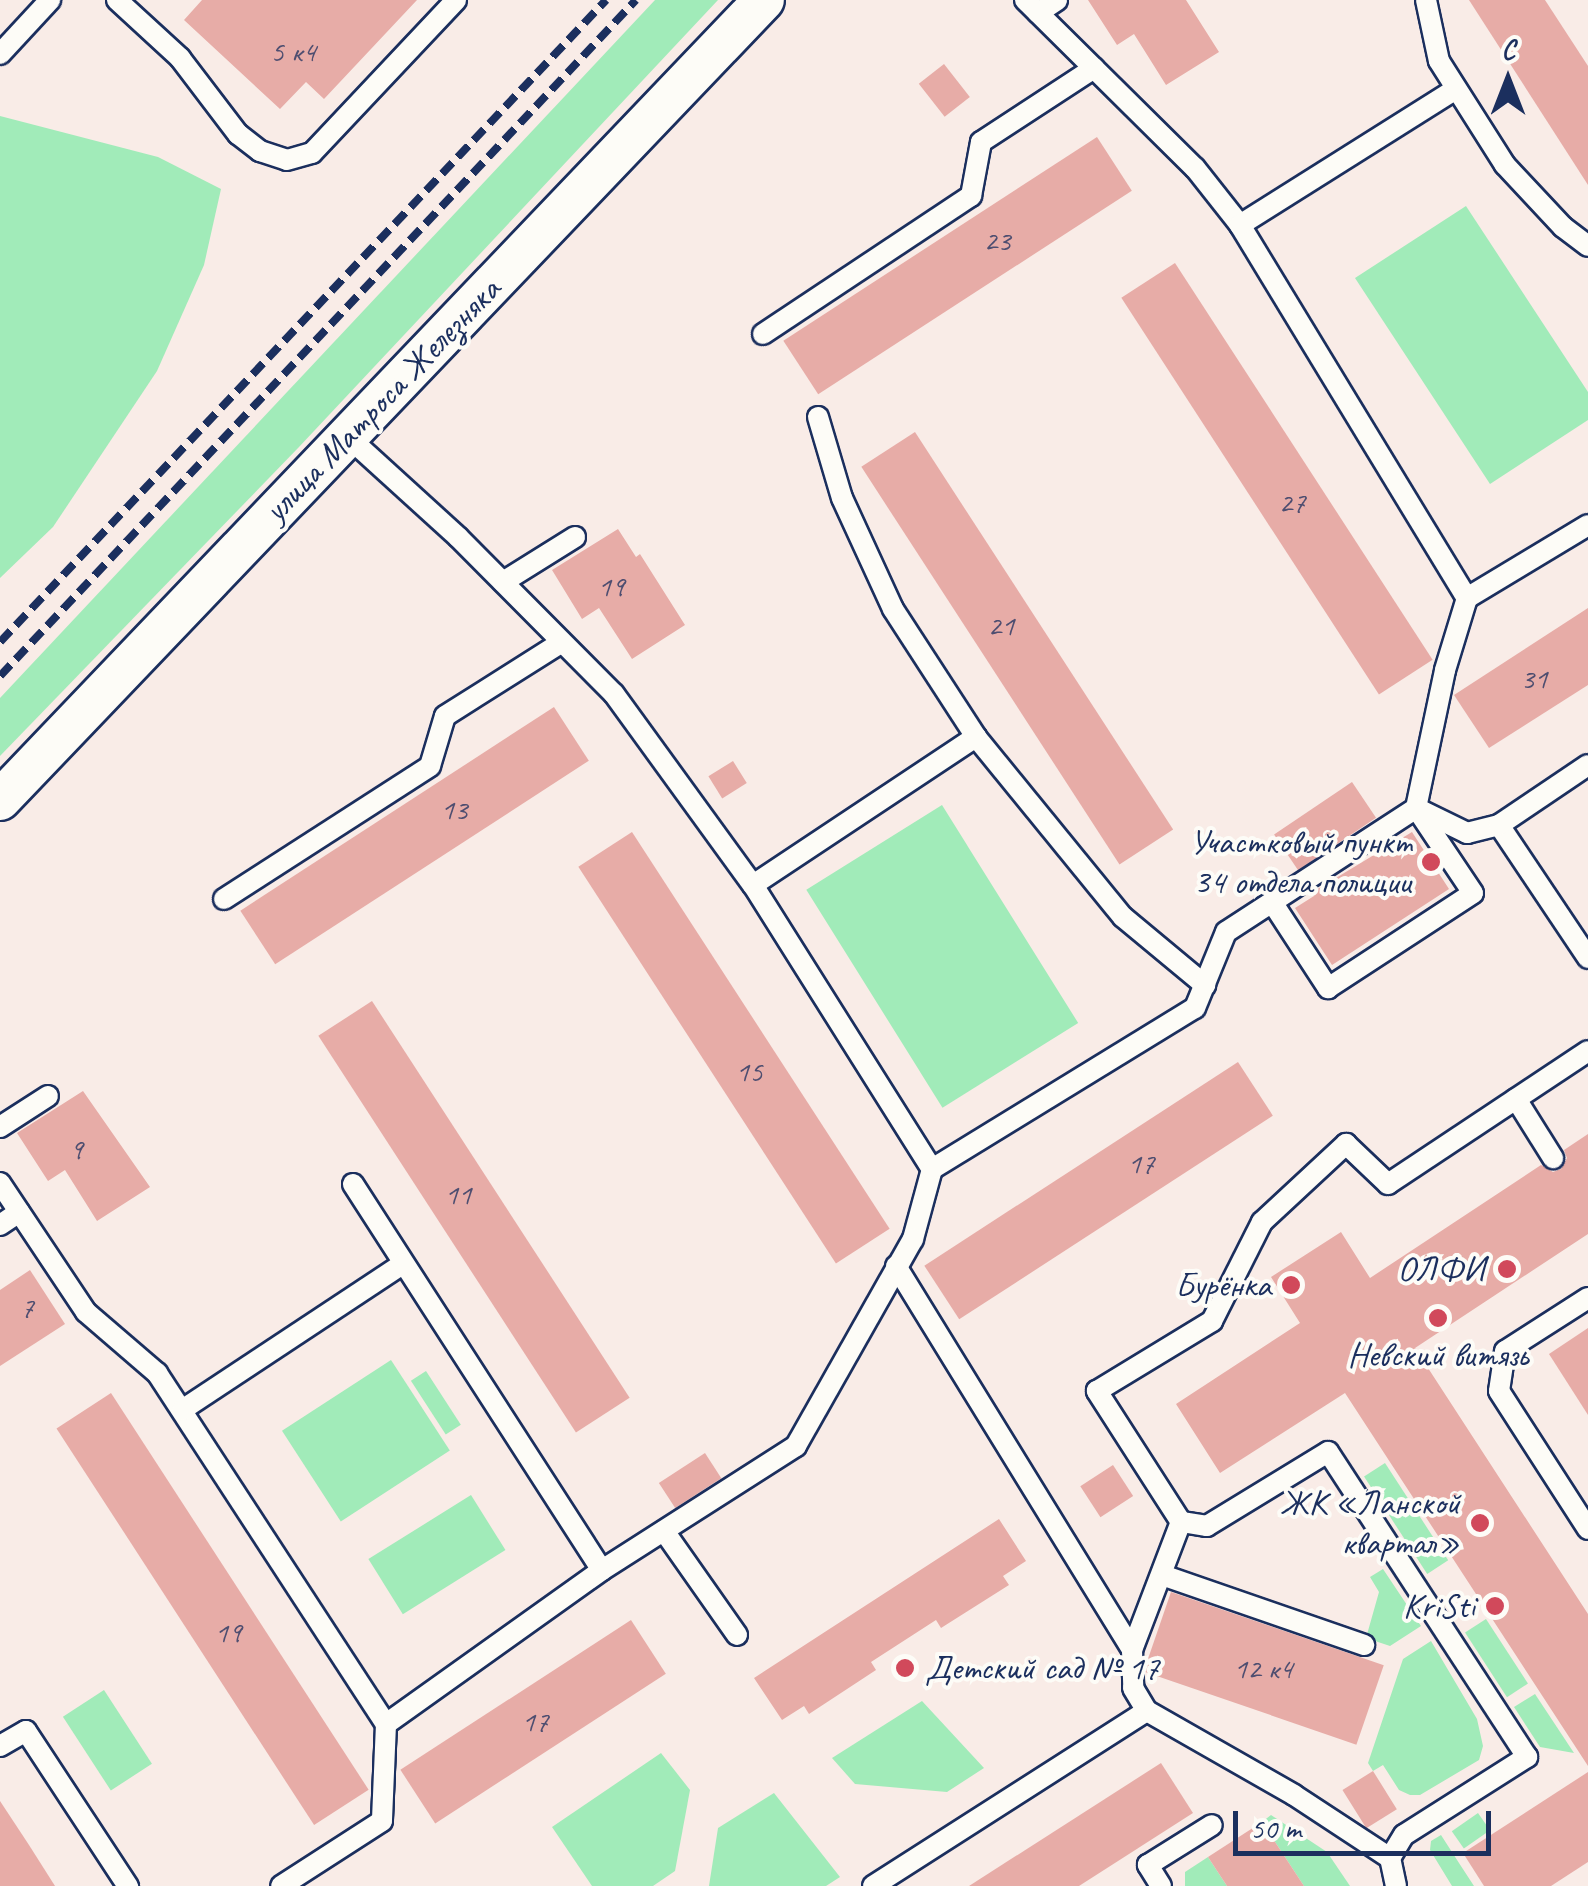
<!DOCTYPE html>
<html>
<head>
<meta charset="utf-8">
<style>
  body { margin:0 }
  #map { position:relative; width:1588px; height:1886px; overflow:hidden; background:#f9ece7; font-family:Caveat,sans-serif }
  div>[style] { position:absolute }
  .green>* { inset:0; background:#a1ebb9; transform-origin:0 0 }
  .building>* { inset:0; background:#e7aca7; transform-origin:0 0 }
  .roads { filter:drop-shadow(2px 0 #1b2f5e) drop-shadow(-2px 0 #1b2f5e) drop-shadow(0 2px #1b2f5e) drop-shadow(0 -2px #1b2f5e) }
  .service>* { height:20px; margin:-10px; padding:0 10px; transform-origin:10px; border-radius:10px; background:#fdfcf7 }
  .minor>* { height:40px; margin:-20px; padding:0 20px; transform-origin:20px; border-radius:20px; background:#fdfcf7 }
  .rail>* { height:8px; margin-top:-4px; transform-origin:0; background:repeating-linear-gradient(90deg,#1b2f5e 0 15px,transparent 0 23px) }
  .dots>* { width:28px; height:28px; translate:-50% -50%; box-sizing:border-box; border:5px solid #fdfcf7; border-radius:50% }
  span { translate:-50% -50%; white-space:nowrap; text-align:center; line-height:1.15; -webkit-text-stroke:8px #fdfcf7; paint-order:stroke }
  .number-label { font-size:30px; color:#4e4e70 }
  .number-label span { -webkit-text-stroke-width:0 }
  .street-label { font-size:35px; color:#1b2f5e }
  .poi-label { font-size:35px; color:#1b2f5e }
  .right { translate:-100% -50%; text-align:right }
  .left { translate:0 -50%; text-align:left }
  .north { position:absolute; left:1458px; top:30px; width:100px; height:100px; -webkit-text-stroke:8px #fdfcf7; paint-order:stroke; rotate:0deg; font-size:28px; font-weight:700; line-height:40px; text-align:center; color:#1b2f5e }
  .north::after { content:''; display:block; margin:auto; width:35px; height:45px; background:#1b2f5e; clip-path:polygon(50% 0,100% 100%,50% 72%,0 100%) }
  .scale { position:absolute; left:1233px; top:1811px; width:258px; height:45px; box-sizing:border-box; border:5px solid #1b2f5e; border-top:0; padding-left:12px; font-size:30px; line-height:35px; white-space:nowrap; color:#1b2f5e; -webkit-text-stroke:8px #fdfcf7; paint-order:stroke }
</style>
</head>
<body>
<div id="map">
  <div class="green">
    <i style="clip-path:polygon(655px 0,718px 0,299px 447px,0 756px,0 698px)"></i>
    <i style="clip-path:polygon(0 116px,158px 157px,221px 189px,204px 265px,157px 371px,53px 527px,0 578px)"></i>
    <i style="clip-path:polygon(1466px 206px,1588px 392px,1588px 420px,1490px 484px,1355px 278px)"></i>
    <i style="left:942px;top:805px;width:257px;height:160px;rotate:58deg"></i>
    <i style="left:391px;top:1360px;width:108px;height:130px;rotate:57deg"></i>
    <i style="left:426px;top:1371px;width:64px;height:18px;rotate:57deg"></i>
    <i style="left:1385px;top:1463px;width:116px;height:25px;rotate:57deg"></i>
    <i style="left:471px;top:1495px;width:65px;height:121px;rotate:58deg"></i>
    <i style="clip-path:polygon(1383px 1569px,1421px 1626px,1390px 1646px,1366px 1638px,1379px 1592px,1370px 1577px)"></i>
    <i style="left:1486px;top:1619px;width:77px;height:25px;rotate:57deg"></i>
    <i style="clip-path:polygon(1431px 1641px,1477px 1719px,1483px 1746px,1479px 1760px,1420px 1795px,1410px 1795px,1399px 1790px,1383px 1765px,1373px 1771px,1368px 1763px,1403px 1659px)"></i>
    <i style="left:104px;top:1690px;width:88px;height:49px;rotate:57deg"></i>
    <i style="clip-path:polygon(1535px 1694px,1574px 1753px,1540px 1747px,1514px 1707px)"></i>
    <i style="clip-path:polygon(922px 1701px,984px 1768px,947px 1792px,855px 1784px,832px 1758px)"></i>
    <i style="clip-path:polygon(661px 1753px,690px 1790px,675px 1871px,653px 1886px,592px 1886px,552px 1827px)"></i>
    <i style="clip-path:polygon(774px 1793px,840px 1877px,826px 1886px,709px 1886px,718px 1828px)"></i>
    <i style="left:1478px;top:1813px;width:21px;height:32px;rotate:55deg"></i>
    <i style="clip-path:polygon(1271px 1815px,1327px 1852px,1350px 1886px,1304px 1886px,1262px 1822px)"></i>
    <i style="clip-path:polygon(1441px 1835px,1459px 1863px,1474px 1886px,1452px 1886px,1430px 1850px,1431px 1841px)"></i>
    <i style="clip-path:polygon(1208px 1857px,1227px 1886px,1185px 1886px,1185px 1872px)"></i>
  </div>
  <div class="building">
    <i style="clip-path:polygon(202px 0,417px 0,324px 99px,306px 82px,280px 109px,184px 20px)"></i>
    <i style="clip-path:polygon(1088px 0,1186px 0,1219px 52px,1166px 85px,1134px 34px,1117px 45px)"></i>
    <i style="clip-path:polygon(1469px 0,1545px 0,1588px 66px,1588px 185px)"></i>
    <i style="left:944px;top:64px;width:42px;height:32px;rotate:52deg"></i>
    <i style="left:1097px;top:137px;width:64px;height:374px;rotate:57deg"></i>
    <i style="left:1175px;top:263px;width:473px;height:64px;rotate:57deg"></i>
    <i style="left:915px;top:432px;width:474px;height:64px;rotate:57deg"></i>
    <i style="clip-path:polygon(618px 529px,636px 557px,640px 554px,685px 625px,632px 659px,599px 608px,582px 619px,552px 570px)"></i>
    <i style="clip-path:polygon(1588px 608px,1588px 685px,1489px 748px,1454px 695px)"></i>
    <i style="left:554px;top:707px;width:64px;height:374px;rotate:57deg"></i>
    <i style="left:733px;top:761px;width:26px;height:29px;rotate:58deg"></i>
    <i style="left:1352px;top:782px;width:43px;height:94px;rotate:56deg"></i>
    <i style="left:632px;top:832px;width:473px;height:64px;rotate:57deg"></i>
    <i style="clip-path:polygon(1412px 832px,1449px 889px,1332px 965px,1295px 908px,1314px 896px,1311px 893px)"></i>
    <i style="left:372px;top:1001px;width:473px;height:64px;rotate:57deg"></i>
    <i style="left:1238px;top:1062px;width:64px;height:374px;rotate:57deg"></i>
    <i style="clip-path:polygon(83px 1091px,150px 1187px,97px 1221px,65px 1170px,48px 1181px,17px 1133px)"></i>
    <i style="clip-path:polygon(1588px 1134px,1588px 1234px,1415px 1348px,1588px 1614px,1588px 1766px,1345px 1393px,1220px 1473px,1176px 1404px,1300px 1323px,1271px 1277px,1341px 1232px,1370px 1278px,1541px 1165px,1553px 1172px,1561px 1169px,1567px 1158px,1564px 1150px)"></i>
    <i style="clip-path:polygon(30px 1270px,65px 1324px,0 1366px,0 1290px)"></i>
    <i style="clip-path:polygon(1588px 1328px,1588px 1415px,1549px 1354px)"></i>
    <i style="left:111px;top:1393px;width:473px;height:65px;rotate:57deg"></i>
    <i style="left:705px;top:1453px;width:30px;height:55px;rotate:57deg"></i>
    <i style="left:1113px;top:1465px;width:37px;height:39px;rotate:57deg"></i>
    <i style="clip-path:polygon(999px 1519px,1026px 1561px,1003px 1576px,1009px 1585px,941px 1628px,936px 1620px,871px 1662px,876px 1670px,809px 1714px,804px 1706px,782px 1720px,754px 1678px)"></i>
    <i style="left:1171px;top:1592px;width:225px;height:84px;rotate:19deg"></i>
    <i style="left:631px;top:1620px;width:64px;height:275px;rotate:57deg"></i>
    <i style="clip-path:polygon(1161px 1763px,1193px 1813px,1079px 1886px,969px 1886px)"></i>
    <i style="left:1373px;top:1771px;width:45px;height:36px;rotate:58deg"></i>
    <i style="clip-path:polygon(1588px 1772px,1588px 1862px,1551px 1886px,1484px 1886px,1463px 1853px)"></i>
    <i style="clip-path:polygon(0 1801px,29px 1845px,55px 1886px,0 1886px)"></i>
    <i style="clip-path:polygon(1262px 1822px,1304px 1886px,1227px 1886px,1208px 1857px)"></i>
  </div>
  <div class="roads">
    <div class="service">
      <i style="left:117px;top:0;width:86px;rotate:42.6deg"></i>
      <i style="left:180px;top:58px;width:96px;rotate:52.7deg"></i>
      <i style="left:238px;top:134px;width:28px;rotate:38deg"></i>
      <i style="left:260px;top:151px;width:28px;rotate:18deg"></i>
      <i style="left:287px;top:160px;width:26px;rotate:-16deg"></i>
      <i style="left:312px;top:153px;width:210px;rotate:-46.7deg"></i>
      <i style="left:1025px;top:0;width:239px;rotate:44.7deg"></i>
      <i style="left:1195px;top:168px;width:73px;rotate:51.7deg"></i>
      <i style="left:1240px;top:225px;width:437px;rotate:58.7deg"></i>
      <i style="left:1467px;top:598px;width:141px;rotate:-31.1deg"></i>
      <i style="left:1426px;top:0;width:62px;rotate:78deg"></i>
      <i style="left:1439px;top:61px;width:123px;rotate:57.6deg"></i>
      <i style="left:1505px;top:165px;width:85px;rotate:46.9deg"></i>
      <i style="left:1563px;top:227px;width:31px;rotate:37deg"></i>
      <i style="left:1038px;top:13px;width:23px;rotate:-34deg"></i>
      <i style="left:0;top:54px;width:74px;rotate:-47.2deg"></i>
      <i style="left:1240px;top:225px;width:255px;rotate:-32.2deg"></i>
      <i style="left:763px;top:334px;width:250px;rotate:-33.6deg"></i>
      <i style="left:971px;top:196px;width:55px;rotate:-79.5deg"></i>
      <i style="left:981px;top:142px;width:135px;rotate:-33.2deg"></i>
      <i style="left:818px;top:417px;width:84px;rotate:73.5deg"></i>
      <i style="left:842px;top:498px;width:122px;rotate:65.3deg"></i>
      <i style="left:893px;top:609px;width:153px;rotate:57deg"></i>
      <i style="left:976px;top:737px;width:232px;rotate:50.8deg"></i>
      <i style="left:1123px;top:917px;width:107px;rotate:39.7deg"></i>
      <i style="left:347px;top:436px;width:150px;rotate:42.3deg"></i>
      <i style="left:458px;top:537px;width:221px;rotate:45.2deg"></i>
      <i style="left:614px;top:694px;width:236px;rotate:54deg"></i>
      <i style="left:753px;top:885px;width:336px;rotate:57.8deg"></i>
      <i style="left:932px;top:1169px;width:73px;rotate:105.2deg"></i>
      <i style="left:913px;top:1239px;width:238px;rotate:119.5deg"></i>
      <i style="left:796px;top:1446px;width:230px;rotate:147.4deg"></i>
      <i style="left:503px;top:582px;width:85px;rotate:-32deg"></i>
      <i style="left:1499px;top:825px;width:160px;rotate:56.2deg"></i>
      <i style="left:753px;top:885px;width:268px;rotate:-33.6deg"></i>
      <i style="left:224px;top:899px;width:245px;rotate:-32.8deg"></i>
      <i style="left:430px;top:766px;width:52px;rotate:-73.3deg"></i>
      <i style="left:445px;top:716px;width:138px;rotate:-32.3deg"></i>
      <i style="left:1272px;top:902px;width:103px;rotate:56.9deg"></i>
      <i style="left:1328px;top:988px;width:173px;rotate:-33.2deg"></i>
      <i style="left:1473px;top:893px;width:102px;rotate:-123.8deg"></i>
      <i style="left:1416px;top:808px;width:141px;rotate:-78.1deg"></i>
      <i style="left:1445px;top:670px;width:75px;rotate:-73deg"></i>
      <i style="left:1516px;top:1099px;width:70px;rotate:57.9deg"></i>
      <i style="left:0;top:1127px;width:57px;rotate:-32.9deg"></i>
      <i style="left:932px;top:1169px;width:308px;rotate:-31.5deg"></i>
      <i style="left:1195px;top:1008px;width:82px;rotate:-67.8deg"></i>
      <i style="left:1226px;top:932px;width:227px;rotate:-33.1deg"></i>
      <i style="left:1416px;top:808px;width:57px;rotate:26.1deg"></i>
      <i style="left:1467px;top:833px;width:33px;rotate:-14deg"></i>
      <i style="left:1499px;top:825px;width:107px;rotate:-34deg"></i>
      <i style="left:0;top:1183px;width:155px;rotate:56.3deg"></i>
      <i style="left:86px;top:1312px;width:94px;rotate:40.7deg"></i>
      <i style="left:157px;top:1373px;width:419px;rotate:56.9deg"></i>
      <i style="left:386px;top:1724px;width:97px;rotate:92.4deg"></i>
      <i style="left:382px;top:1821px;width:120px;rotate:147.2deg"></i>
      <i style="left:353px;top:1184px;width:459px;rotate:57.2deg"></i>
      <i style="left:602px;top:1570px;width:265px;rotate:144.5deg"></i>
      <i style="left:0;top:1225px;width:23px;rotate:-34deg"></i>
      <i style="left:896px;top:1266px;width:451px;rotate:58.4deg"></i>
      <i style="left:1132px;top:1650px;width:38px;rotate:88deg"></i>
      <i style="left:1133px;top:1688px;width:27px;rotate:59deg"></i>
      <i style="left:1147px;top:1711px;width:169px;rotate:29.7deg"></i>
      <i style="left:1294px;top:1795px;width:115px;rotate:33.3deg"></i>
      <i style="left:1588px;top:1298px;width:98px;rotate:147.4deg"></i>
      <i style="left:1505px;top:1351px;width:40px;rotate:98.5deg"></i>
      <i style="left:1499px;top:1391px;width:164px;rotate:57.2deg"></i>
      <i style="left:182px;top:1410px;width:265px;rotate:-33.5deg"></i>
      <i style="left:664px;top:1531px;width:127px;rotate:54.9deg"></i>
      <i style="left:1162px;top:1575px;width:214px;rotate:19.1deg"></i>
      <i style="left:1132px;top:1650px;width:137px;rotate:-69.1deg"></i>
      <i style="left:0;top:1746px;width:30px;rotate:-30deg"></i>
      <i style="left:26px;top:1731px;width:186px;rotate:56.7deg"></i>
      <i style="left:873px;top:1886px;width:325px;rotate:-32.6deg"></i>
      <i style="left:1161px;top:1886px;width:25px;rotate:-122deg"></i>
      <i style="left:1148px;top:1865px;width:75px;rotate:-32deg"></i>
      <i style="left:1396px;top:1886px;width:29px;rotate:-102deg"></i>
      <i style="left:1390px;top:1858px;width:27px;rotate:-59deg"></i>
      <i style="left:1404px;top:1835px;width:146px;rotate:-32.4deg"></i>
      <i style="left:1527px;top:1757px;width:364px;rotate:-123.1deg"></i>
      <i style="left:1328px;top:1452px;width:142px;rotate:148.6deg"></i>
      <i style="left:1207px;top:1526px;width:26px;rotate:-171deg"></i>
      <i style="left:1181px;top:1522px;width:156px;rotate:-122.7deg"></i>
      <i style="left:1097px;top:1391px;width:135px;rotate:-31.3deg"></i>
      <i style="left:1212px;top:1321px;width:111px;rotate:-63.2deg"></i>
      <i style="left:1262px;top:1222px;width:115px;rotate:-42.9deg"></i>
      <i style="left:1346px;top:1144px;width:58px;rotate:43.6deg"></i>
      <i style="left:1388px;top:1184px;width:240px;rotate:-33.6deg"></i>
    </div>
    <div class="minor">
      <i style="left:0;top:800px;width:1106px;rotate:-46.32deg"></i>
    </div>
  </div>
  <div class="rail">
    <i style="left:0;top:642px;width:883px;rotate:-46.65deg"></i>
    <i style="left:0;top:676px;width:928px;rotate:-46.75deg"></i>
  </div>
  <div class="dots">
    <i style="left:1431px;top:862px;background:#d1495b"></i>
    <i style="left:1507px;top:1269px;background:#d1495b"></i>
    <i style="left:1291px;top:1285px;background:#d1495b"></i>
    <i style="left:1438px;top:1318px;background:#d1495b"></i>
    <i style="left:1480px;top:1523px;background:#d1495b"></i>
    <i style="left:1495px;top:1606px;background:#d1495b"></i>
    <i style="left:905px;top:1668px;background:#d1495b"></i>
  </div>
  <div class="number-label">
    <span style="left:293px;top:51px">5 к4</span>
    <span style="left:997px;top:240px">23</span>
    <span style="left:1292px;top:502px">27</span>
    <span style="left:611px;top:586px">19</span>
    <span style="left:1001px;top:625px">21</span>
    <span style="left:1534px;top:678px">31</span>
    <span style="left:454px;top:809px">13</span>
    <span style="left:749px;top:1071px">15</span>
    <span style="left:76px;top:1149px">9</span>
    <span style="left:1141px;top:1163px">17</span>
    <span style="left:458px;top:1194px">11</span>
    <span style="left:27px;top:1307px">7</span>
    <span style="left:228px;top:1632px">19</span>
    <span style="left:1263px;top:1668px">12 к4</span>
    <span style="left:535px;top:1721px">17</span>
  </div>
  <div class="street-label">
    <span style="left:382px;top:400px;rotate:-46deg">улица Матроса Железняка</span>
  </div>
  <div class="poi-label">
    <span class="right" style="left:1411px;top:862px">Участковый пункт<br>34 отдела полиции</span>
    <span class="right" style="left:1484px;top:1269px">ОЛФИ</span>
    <span class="right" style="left:1271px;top:1285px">Бурёнка</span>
    <span style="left:1438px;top:1355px">Невский витязь</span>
    <span class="right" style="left:1460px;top:1523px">ЖК «Ланской<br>квартал»</span>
    <span class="right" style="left:1475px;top:1606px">KriSti</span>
    <span class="left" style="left:925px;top:1668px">Детский сад № 17</span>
  </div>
  <div class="north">С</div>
  <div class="scale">50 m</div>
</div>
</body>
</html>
